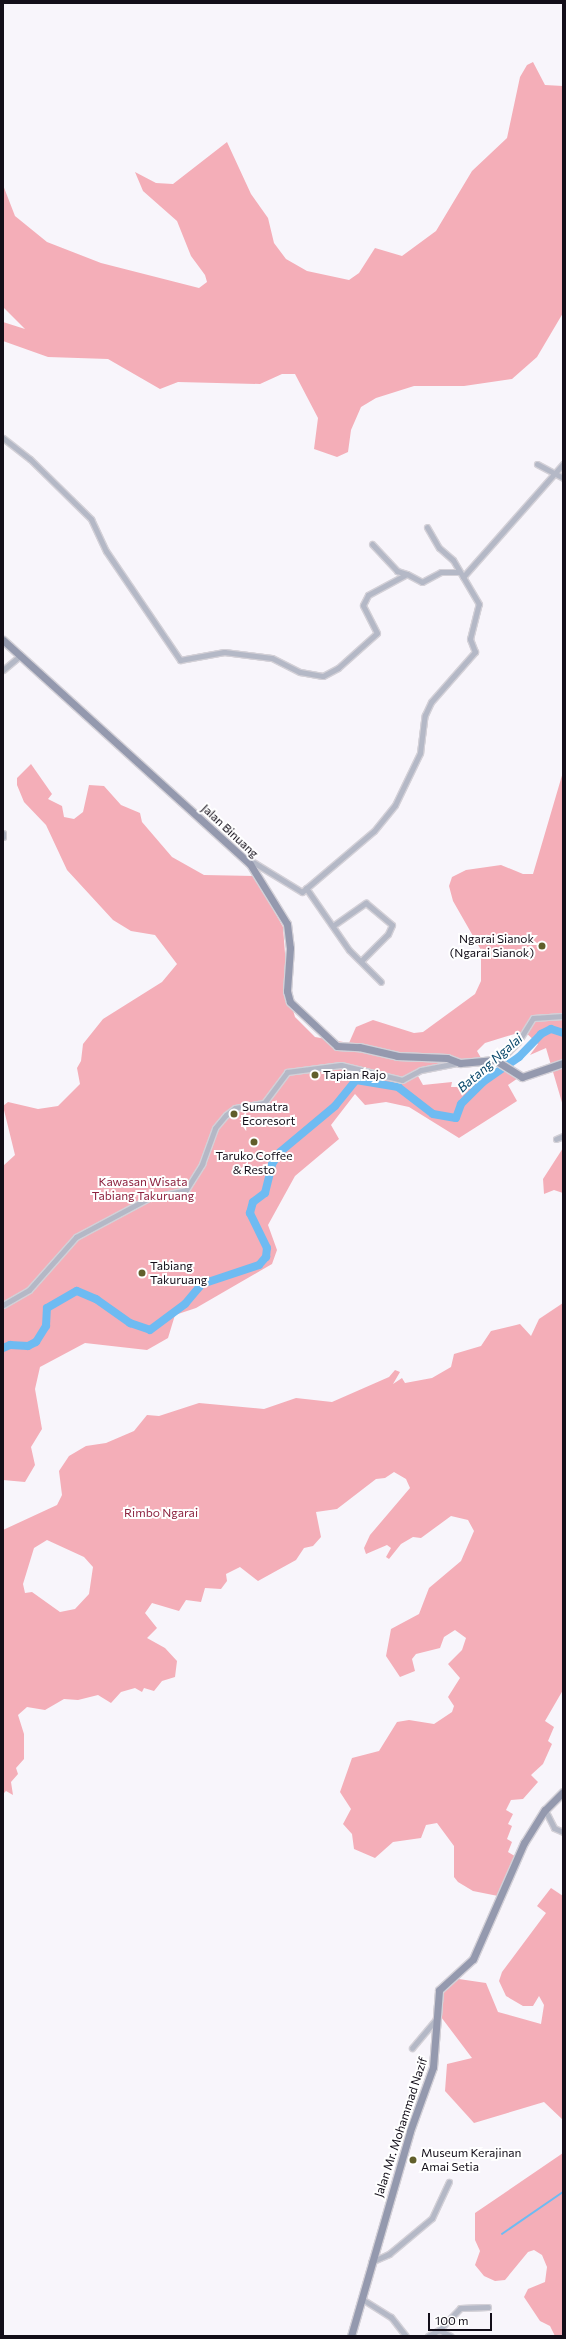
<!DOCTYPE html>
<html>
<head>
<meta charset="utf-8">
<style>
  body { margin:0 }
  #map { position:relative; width:566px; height:2339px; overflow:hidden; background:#f8f5fb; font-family:Commissioner,sans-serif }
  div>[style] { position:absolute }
  .green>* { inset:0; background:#f4aeb8 }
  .stream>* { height:1.5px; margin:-0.75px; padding:0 0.75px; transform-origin:0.75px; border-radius:0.75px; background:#6ebbf2 }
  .river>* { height:8px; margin:-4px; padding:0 4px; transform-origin:4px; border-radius:4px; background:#6ebbf2 }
  .roads { filter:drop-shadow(1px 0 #d3d0d7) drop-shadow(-1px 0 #d3d0d7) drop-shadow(0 1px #d3d0d7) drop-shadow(0 -1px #d3d0d7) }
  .street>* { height:5px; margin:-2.5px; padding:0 2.5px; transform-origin:2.5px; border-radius:2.5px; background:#b4b8c6 }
  .secondary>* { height:7px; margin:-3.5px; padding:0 3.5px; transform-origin:3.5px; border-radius:3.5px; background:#9499ae }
  .dots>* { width:11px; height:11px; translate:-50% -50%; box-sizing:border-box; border:2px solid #fff; border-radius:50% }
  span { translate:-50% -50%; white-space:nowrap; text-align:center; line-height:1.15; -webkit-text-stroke:4px #fff; paint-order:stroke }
  .street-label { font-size:12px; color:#130e19 }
  .poi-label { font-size:12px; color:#130e19 }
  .right { translate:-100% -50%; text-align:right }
  .left { translate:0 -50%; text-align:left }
  .park-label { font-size:12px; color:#8d2440 }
  .water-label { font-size:13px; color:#09486b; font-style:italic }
  .frame { position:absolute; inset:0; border:4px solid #130e19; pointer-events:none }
  .scale { position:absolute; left:428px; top:2313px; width:64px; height:18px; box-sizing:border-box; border:2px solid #130e19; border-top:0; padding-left:5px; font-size:12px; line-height:14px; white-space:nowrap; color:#130e19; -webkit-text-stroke:3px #fff; paint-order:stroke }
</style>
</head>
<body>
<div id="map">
  <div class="green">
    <i style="clip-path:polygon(533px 62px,545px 85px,563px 86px,563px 313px,537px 357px,512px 379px,464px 386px,414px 386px,376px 398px,361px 407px,351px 430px,348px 452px,337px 457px,314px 449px,318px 418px,295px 374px,282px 374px,260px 384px,178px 382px,160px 389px,108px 359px,48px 357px,3px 341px,3px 322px,25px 329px,3px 307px,3px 185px,15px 216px,47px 242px,101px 263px,199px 288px,207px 282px,205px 275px,191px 256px,177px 221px,143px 191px,135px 172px,156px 183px,173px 184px,227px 142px,251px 194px,268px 218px,274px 243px,286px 259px,307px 271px,349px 280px,359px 273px,375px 248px,402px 256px,436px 231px,472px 171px,507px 138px,520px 77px,527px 65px)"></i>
    <i style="clip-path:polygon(31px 764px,52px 794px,48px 799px,62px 806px,64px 817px,74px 819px,83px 812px,89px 785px,104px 786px,121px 805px,140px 813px,142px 822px,172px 857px,204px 875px,255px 876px,283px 927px,288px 993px,295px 1017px,315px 1037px,349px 1043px,356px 1027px,373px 1020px,414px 1033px,423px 1032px,475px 994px,481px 981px,481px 950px,453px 901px,449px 886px,452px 877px,466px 870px,501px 865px,523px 874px,533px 874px,563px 772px,563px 1106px,546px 1048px,530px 1055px,538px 1044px,524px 1031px,485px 1043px,477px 1051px,484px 1063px,429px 1070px,418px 1076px,423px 1085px,452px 1082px,451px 1087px,461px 1087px,482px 1073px,489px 1077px,507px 1067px,521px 1076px,508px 1085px,517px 1101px,459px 1138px,409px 1107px,386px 1102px,365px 1105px,355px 1094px,331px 1125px,339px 1139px,295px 1176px,268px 1225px,277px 1250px,272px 1264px,196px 1308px,175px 1315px,168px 1338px,147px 1350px,85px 1343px,40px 1367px,35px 1389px,42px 1429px,31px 1447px,35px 1465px,25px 1482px,3px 1480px,3px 1166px,15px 1155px,3px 1106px,8px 1102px,38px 1109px,58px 1106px,80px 1084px,77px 1068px,81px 1061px,83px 1044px,103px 1019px,162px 982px,177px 964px,155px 935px,131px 931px,113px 920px,67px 870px,46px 825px,24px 802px,17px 785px,17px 778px)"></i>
    <i style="clip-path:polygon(563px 1148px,563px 1193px,554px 1190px,544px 1194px,543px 1179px)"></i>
    <i style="clip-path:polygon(evenodd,563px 1303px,563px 1690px,545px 1721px,554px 1727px,548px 1741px,552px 1744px,543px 1764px,531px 1775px,538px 1782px,523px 1799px,511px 1800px,506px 1810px,513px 1814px,508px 1824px,512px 1826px,507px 1839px,512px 1842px,508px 1852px,518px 1858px,498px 1896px,473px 1891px,458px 1882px,454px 1877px,454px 1846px,437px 1823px,426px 1825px,421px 1838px,393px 1842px,375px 1858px,354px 1849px,352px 1834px,343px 1824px,351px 1809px,340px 1792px,352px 1758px,379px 1751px,397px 1722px,409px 1720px,434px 1724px,452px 1712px,454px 1706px,448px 1697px,460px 1678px,448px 1664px,462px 1650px,466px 1638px,455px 1630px,444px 1637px,440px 1648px,416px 1654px,412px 1659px,415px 1671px,400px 1677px,386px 1656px,391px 1629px,419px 1614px,429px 1588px,461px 1561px,474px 1531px,468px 1520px,451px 1516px,421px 1538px,413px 1537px,401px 1544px,389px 1559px,386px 1557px,391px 1548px,387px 1545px,366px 1554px,364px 1548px,370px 1535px,410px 1488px,406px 1479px,394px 1472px,385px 1478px,376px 1479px,337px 1509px,316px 1512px,321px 1537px,313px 1546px,304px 1548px,296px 1560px,258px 1581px,240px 1567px,226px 1574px,227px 1581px,221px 1589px,205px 1588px,201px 1602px,186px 1600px,179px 1611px,152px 1603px,145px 1613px,157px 1628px,147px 1638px,165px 1648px,177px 1661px,175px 1677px,162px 1681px,154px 1691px,144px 1688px,142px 1692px,135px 1688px,121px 1692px,111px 1703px,98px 1695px,78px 1700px,64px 1699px,45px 1710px,27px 1707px,18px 1715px,24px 1734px,24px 1759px,16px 1768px,18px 1774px,11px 1782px,13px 1795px,6px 1791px,3px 1794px,3px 1530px,57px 1505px,62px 1495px,59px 1471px,69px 1456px,86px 1446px,106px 1443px,134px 1431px,147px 1415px,159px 1416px,199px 1403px,264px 1409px,296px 1398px,332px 1402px,389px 1377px,395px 1370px,400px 1372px,393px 1384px,402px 1378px,405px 1383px,432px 1378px,451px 1367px,454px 1354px,481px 1346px,491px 1331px,520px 1324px,531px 1336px,539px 1319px,563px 1303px,47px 1540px,84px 1557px,93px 1567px,89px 1594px,75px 1609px,60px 1612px,32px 1592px,25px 1593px,23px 1584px,34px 1548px,47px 1540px)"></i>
    <i style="clip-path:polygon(551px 1888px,563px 1896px,563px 2120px,544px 2102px,474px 2123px,445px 2091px,447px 2064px,472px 2058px,435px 2009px,452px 1978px,486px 1983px,498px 2012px,541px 2024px,544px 2005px,539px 1996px,533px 2006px,523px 2006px,506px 1996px,499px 1981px,502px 1972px,546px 1913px,537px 1906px)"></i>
    <i style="clip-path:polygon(563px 2153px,563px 2336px,555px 2336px,550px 2326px,540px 2321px,524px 2297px,528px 2289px,545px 2282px,547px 2267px,542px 2255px,534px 2250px,528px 2252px,505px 2280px,495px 2281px,484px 2276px,475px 2265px,480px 2251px,475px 2240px,475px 2213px)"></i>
  </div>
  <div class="stream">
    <i style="left:502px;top:2234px;width:74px;rotate:-34.5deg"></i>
  </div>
  <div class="river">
    <i style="left:3px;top:1348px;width:8px;rotate:-23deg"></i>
    <i style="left:10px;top:1345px;width:18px;rotate:3deg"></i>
    <i style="left:28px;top:1346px;width:9px;rotate:-27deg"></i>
    <i style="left:36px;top:1342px;width:19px;rotate:-58deg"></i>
    <i style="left:46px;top:1326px;width:18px;rotate:-87deg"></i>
    <i style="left:47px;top:1308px;width:34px;rotate:-30deg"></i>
    <i style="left:77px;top:1291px;width:21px;rotate:23deg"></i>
    <i style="left:96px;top:1299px;width:42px;rotate:35.2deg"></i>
    <i style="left:130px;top:1323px;width:21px;rotate:19deg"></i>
    <i style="left:150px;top:1330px;width:44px;rotate:-36.6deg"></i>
    <i style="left:185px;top:1304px;width:26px;rotate:-50deg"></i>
    <i style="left:202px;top:1284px;width:60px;rotate:-18.4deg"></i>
    <i style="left:259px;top:1265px;width:11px;rotate:-49deg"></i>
    <i style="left:266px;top:1257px;width:9px;rotate:-84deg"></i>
    <i style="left:267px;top:1248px;width:39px;rotate:-116deg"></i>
    <i style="left:250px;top:1213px;width:11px;rotate:-75deg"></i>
    <i style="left:253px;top:1202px;width:15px;rotate:-37deg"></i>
    <i style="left:265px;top:1193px;width:30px;rotate:-76deg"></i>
    <i style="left:272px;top:1164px;width:14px;rotate:-56deg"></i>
    <i style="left:280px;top:1152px;width:72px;rotate:-39.9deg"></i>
    <i style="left:335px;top:1106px;width:33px;rotate:-51deg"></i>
    <i style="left:356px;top:1080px;width:43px;rotate:9.5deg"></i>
    <i style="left:398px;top:1087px;width:44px;rotate:37.6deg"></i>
    <i style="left:433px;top:1114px;width:23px;rotate:10deg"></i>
    <i style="left:456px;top:1118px;width:15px;rotate:-70deg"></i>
    <i style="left:461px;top:1104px;width:31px;rotate:-45deg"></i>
    <i style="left:483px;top:1082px;width:44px;rotate:-34.8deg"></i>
    <i style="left:519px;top:1057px;width:32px;rotate:-46deg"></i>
    <i style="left:541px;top:1034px;width:11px;rotate:-27deg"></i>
    <i style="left:551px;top:1029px;width:13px;rotate:18deg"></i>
  </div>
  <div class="roads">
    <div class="street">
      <i style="left:3px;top:438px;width:34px;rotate:38deg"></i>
      <i style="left:30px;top:459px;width:86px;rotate:44.5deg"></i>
      <i style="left:91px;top:519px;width:35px;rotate:65deg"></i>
      <i style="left:106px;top:551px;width:132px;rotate:55.8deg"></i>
      <i style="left:180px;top:660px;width:45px;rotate:-10.3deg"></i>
      <i style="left:224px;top:652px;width:48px;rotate:7.1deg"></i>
      <i style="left:272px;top:658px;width:31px;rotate:27deg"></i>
      <i style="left:300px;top:672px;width:23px;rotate:10deg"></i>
      <i style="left:323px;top:676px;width:17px;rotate:-28deg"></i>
      <i style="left:338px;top:668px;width:52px;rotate:-41.9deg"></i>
      <i style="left:377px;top:633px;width:31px;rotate:-117deg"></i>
      <i style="left:363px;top:605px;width:11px;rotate:-63deg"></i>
      <i style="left:368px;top:595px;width:44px;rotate:-28.3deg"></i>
      <i style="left:407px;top:574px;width:17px;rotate:28deg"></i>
      <i style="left:422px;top:582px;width:21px;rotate:-28deg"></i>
      <i style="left:441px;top:572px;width:18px"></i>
      <i style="left:537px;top:464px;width:30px;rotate:28deg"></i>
      <i style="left:372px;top:544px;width:37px;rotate:47deg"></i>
      <i style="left:397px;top:571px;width:10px;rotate:17deg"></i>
      <i style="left:463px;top:577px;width:151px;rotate:-48.5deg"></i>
      <i style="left:3px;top:670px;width:23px;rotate:-40deg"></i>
      <i style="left:3px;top:833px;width:4px;rotate:90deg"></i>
      <i style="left:248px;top:859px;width:63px;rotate:31.4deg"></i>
      <i style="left:302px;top:892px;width:94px;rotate:-40.3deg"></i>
      <i style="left:374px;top:831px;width:33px;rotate:-51deg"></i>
      <i style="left:395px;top:805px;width:58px;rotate:-64.3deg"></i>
      <i style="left:420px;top:753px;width:38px;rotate:-83deg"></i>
      <i style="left:425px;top:715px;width:14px;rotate:-65deg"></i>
      <i style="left:431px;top:702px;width:67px;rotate:-48.7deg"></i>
      <i style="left:475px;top:652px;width:14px;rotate:-111deg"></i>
      <i style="left:470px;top:639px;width:36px;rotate:-76deg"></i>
      <i style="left:479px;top:604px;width:51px;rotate:-120.6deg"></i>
      <i style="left:453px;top:560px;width:18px;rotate:-139deg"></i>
      <i style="left:439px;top:548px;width:24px;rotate:-120deg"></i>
      <i style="left:306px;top:888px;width:75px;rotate:55.3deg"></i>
      <i style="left:349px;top:950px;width:45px;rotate:45deg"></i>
      <i style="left:334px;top:925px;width:39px;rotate:-35deg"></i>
      <i style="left:366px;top:903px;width:34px;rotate:40deg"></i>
      <i style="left:392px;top:925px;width:10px;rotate:114deg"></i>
      <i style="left:388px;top:934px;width:38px;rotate:135deg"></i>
      <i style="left:499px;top:1061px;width:27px;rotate:-45deg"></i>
      <i style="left:518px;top:1042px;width:28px;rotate:-58deg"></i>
      <i style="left:533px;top:1018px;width:30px;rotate:-4deg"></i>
      <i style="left:556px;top:1139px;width:8px;rotate:-23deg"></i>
      <i style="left:3px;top:1305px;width:30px;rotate:-30deg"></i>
      <i style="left:29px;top:1290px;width:71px;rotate:-48.4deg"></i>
      <i style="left:76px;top:1237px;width:83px;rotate:-28.1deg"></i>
      <i style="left:149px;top:1198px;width:38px;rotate:-12deg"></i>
      <i style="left:186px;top:1190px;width:31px;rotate:-58deg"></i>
      <i style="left:202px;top:1164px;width:38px;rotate:-70deg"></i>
      <i style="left:215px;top:1128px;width:17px;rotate:-50deg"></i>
      <i style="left:226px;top:1115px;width:11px;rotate:-38deg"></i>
      <i style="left:235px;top:1108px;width:29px;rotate:-10deg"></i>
      <i style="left:264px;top:1103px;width:39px;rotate:-53deg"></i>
      <i style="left:287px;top:1072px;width:54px;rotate:-7.4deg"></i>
      <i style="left:341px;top:1065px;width:63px;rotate:13.8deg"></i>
      <i style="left:402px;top:1080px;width:21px;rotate:-28deg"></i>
      <i style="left:421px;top:1070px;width:38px;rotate:-11deg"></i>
      <i style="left:545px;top:1810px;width:20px;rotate:63deg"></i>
      <i style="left:554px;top:1828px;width:10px;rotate:24deg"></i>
      <i style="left:412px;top:2048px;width:38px;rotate:-50deg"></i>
      <i style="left:371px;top:2262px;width:20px;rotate:-24deg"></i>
      <i style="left:389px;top:2254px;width:56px;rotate:-39.9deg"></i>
      <i style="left:432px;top:2218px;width:40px;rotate:-65deg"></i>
      <i style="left:362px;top:2299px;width:34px;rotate:32deg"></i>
      <i style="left:391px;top:2317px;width:24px;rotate:52deg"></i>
      <i style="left:439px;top:2330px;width:30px;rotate:-46deg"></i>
      <i style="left:460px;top:2308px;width:28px;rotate:-2deg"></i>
      <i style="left:428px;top:2336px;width:13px;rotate:-29deg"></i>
      <i style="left:439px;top:2330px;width:13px;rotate:27deg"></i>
    </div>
    <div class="secondary">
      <i style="left:3px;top:640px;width:333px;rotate:42.2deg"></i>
      <i style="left:250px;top:864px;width:70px;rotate:58.3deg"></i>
      <i style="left:287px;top:924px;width:24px;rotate:83deg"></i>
      <i style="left:290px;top:948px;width:43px;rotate:94deg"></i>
      <i style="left:287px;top:991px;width:11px;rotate:75deg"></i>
      <i style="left:290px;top:1002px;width:64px;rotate:43.1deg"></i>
      <i style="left:337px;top:1046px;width:22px;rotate:3deg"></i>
      <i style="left:359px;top:1047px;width:39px;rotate:13deg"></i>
      <i style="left:397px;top:1056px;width:50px;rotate:2.3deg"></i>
      <i style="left:447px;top:1058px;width:14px;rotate:21deg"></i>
      <i style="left:460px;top:1063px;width:35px;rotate:-5deg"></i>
      <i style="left:495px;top:1060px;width:32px;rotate:32deg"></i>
      <i style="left:522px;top:1077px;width:43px;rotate:-18.9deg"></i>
      <i style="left:351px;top:2336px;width:213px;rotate:-73.9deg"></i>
      <i style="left:410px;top:2131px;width:68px;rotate:-70.2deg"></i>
      <i style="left:433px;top:2067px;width:77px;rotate:-85.5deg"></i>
      <i style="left:439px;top:1990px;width:46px;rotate:-42.4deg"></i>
      <i style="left:473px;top:1959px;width:127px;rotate:-66.3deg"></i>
      <i style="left:524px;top:1843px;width:39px;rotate:-58deg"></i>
      <i style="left:545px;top:1810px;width:25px;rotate:-45deg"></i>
    </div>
  </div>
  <div class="dots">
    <i style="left:542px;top:946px;background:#615e2b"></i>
    <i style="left:315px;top:1075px;background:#615e2b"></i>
    <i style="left:234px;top:1114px;background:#615e2b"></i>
    <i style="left:254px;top:1142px;background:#615e2b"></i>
    <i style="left:142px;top:1273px;background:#615e2b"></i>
    <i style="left:413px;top:2160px;background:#615e2b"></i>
  </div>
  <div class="street-label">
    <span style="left:230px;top:831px;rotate:43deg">Jalan Binuang</span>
    <span style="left:401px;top:2127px;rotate:-72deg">Jalan Mr. Mohammad Nazif</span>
  </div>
  <div class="poi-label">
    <span class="right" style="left:534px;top:946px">Ngarai Sianok<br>(Ngarai Sianok)</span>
    <span class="left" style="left:323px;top:1075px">Tapian Rajo</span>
    <span class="left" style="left:242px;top:1114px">Sumatra<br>Ecoresort</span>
    <span style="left:254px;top:1163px">Taruko Coffee<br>&amp; Resto</span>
    <span class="left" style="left:150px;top:1273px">Tabiang<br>Takuruang</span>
    <span class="left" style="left:421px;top:2160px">Museum Kerajinan<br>Amai Setia</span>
  </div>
  <div class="park-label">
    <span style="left:143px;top:1189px">Kawasan Wisata<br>Tabiang Takuruang</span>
    <span style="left:161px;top:1513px">Rimbo Ngarai</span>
  </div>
  <div class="water-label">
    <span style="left:490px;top:1063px;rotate:-41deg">Batang Ngalai</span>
  </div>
  <div class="frame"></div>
  <div class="scale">100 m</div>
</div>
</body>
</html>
